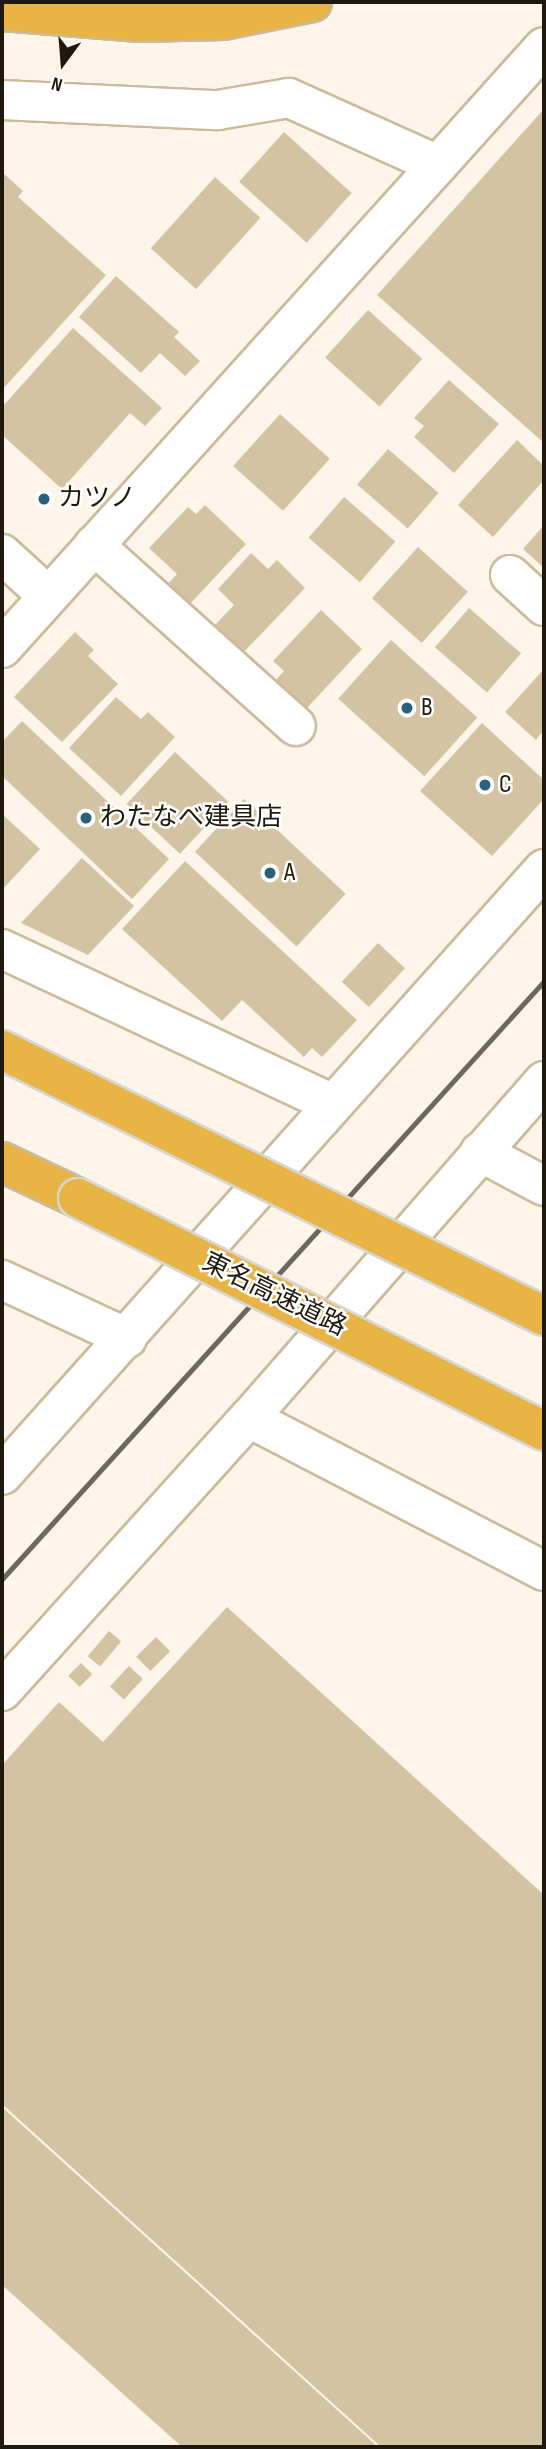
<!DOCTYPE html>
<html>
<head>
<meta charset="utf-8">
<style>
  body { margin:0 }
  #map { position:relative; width:546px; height:2449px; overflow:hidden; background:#fdf5e9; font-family:"Sofia Sans Condensed","Noto Sans JP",sans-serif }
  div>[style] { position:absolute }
  .building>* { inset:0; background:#d4c3a3; transform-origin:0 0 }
  .roads { filter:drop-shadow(2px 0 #cbba9b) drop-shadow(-2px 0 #cbba9b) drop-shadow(0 2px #cbba9b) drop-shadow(0 -2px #cbba9b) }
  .street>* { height:38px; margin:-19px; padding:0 19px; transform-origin:19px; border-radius:19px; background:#fff }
  .secondary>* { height:38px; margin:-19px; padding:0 19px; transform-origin:19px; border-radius:19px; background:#fff }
  .highway>* { height:38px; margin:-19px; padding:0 19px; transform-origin:19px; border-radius:19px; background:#e9b446 }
  .rail>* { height:5px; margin:-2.5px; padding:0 2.5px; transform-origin:2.5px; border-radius:2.5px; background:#6e685c }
  .bridges { filter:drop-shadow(2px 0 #d7d6d3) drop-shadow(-2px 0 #d7d6d3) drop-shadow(0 2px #d7d6d3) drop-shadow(0 -2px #d7d6d3) }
  .highway-bridge>* { height:38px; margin:-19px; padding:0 19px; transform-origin:19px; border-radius:19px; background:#e9b446 }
  .dots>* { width:19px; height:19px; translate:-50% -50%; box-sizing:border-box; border:4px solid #fff; border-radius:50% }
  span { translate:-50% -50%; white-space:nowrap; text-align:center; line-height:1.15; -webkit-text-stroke:5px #fff; paint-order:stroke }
  .poi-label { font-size:26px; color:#1f190d }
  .left { translate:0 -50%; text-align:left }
  .street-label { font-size:26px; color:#1f190d }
  .frame { position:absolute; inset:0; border:4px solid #1f190d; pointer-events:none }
  .north { position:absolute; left:28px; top:28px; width:70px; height:70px; -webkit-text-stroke:5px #fff; paint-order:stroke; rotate:196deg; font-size:19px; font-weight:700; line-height:28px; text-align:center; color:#1f190d }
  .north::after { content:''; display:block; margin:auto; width:24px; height:32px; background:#1f190d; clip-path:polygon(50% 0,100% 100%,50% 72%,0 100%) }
</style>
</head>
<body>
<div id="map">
  <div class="building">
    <i style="clip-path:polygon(544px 109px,544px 443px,377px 295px)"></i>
    <i style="left:284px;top:132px;width:91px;height:67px;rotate:42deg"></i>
    <i style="clip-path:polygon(2px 172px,23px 191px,18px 197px,106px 275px,2px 390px)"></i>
    <i style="left:215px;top:177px;width:61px;height:96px;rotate:42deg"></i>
    <i style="clip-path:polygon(116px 276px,179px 332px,174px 337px,200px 361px,185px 376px,160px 353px,141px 373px,79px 317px)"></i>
    <i style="left:368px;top:310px;width:73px;height:64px;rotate:42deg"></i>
    <i style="clip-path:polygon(73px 328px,162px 408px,145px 426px,130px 413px,62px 489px,2px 435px,2px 407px)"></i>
    <i style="clip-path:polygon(449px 380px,499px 424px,454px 473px,414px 437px,424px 426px,414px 418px)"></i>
    <i style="left:280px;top:414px;width:67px;height:70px;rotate:42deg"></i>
    <i style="clip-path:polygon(517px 440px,544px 466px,544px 480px,493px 537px,458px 505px)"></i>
    <i style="left:388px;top:449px;width:67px;height:47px;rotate:41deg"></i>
    <i style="left:344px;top:497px;width:68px;height:54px;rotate:41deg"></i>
    <i style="clip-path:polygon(205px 505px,246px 544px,189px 605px,168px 584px,177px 574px,149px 548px,188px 507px,196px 514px)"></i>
    <i style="clip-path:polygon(544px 525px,544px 568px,523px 549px)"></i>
    <i style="left:418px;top:547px;width:67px;height:69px;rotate:42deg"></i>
    <i style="clip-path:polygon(251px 553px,268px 569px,277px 560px,305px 588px,243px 653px,214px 626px,234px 605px,218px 589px)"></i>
    <i style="left:469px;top:608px;width:69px;height:52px;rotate:41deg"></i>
    <i style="clip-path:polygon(321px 610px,362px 649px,306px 709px,276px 680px,284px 671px,273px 661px)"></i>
    <i style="clip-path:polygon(75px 632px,94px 650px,88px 656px,118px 684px,62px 742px,14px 697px)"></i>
    <i style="left:391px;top:640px;width:116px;height:79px;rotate:42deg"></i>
    <i style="clip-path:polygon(544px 669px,544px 730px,536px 740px,505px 712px)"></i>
    <i style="clip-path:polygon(116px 697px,141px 719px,148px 712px,175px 737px,121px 796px,69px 748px)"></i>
    <i style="clip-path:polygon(22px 721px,169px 859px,132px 899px,2px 776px,2px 742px)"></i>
    <i style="clip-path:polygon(482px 723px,544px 780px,544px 799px,492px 856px,420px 791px)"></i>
    <i style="left:175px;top:752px;width:73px;height:71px;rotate:43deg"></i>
    <i style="left:244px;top:799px;width:139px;height:72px;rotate:43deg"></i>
    <i style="clip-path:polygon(2px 814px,40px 849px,2px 890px)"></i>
    <i style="clip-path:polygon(82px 858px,134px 906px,88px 955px,21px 923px)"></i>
    <i style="clip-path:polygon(185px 861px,357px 1020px,322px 1057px,312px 1048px,304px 1057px,242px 1000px,222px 1021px,122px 929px)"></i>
    <i style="left:378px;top:943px;width:37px;height:53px;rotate:43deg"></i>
    <i style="clip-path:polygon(227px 1607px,544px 1895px,544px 2447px,381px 2447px,2px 2104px,2px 1765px,59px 1702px,103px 1742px)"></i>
    <i style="left:109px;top:1631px;width:16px;height:33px;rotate:40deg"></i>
    <i style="left:156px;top:1637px;width:20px;height:28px;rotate:45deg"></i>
    <i style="left:81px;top:1663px;width:16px;height:18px;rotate:45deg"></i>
    <i style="left:129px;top:1666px;width:19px;height:28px;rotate:43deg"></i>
    <i style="clip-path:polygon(2px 2107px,378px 2447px,182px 2447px,2px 2285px)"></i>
  </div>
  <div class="roads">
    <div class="street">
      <i style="left:2px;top:100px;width:216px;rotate:2.7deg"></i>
      <i style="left:218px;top:110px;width:72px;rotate:-9.6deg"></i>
      <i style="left:289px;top:98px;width:163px;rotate:24.2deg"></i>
      <i style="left:94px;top:545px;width:271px;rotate:41.9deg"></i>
      <i style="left:2px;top:554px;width:62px;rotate:42.4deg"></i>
      <i style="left:510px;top:575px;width:46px;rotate:42.4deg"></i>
      <i style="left:2px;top:648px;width:809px;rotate:-47.95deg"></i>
      <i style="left:2px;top:949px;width:363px;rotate:25.1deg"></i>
      <i style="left:480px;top:1152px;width:72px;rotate:28deg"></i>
      <i style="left:2px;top:1280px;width:138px;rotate:24.9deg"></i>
      <i style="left:249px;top:1418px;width:332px;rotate:27.4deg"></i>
      <i style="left:2px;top:1475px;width:813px;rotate:-48.19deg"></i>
    </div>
    <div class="secondary">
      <i style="left:2px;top:1691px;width:368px;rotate:-47.9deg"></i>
      <i style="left:249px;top:1418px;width:448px;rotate:-48.8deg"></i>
    </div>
    <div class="highway">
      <i style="left:2px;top:11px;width:138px;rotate:4.6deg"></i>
      <i style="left:140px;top:22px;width:83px;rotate:-1.4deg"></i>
      <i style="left:223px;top:20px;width:91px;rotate:-11.4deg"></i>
      <i style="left:2px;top:1162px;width:84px;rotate:25.3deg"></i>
    </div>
  </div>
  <div class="rail">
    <i style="left:2px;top:1579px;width:807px;rotate:-47.81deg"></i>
  </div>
  <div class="bridges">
    <div class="highway-bridge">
      <i style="left:2px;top:1050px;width:604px;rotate:26.14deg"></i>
      <i style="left:78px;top:1198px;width:521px;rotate:26.57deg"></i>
    </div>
  </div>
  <div class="dots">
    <i style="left:44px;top:499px;background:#29607a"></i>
    <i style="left:407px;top:708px;background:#29607a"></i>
    <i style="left:485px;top:785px;background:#29607a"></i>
    <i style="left:86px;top:818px;background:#29607a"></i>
    <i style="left:270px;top:873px;background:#29607a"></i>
  </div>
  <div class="poi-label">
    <span class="left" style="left:58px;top:499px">カツノ</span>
    <span class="left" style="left:421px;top:708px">B</span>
    <span class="left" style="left:499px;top:785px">C</span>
    <span class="left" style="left:100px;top:818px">わたなべ建具店</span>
    <span class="left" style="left:284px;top:873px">A</span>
  </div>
  <div class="street-label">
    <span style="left:274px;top:1295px;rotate:26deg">東名高速道路</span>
  </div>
  <div class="frame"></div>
  <div class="north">N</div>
</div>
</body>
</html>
